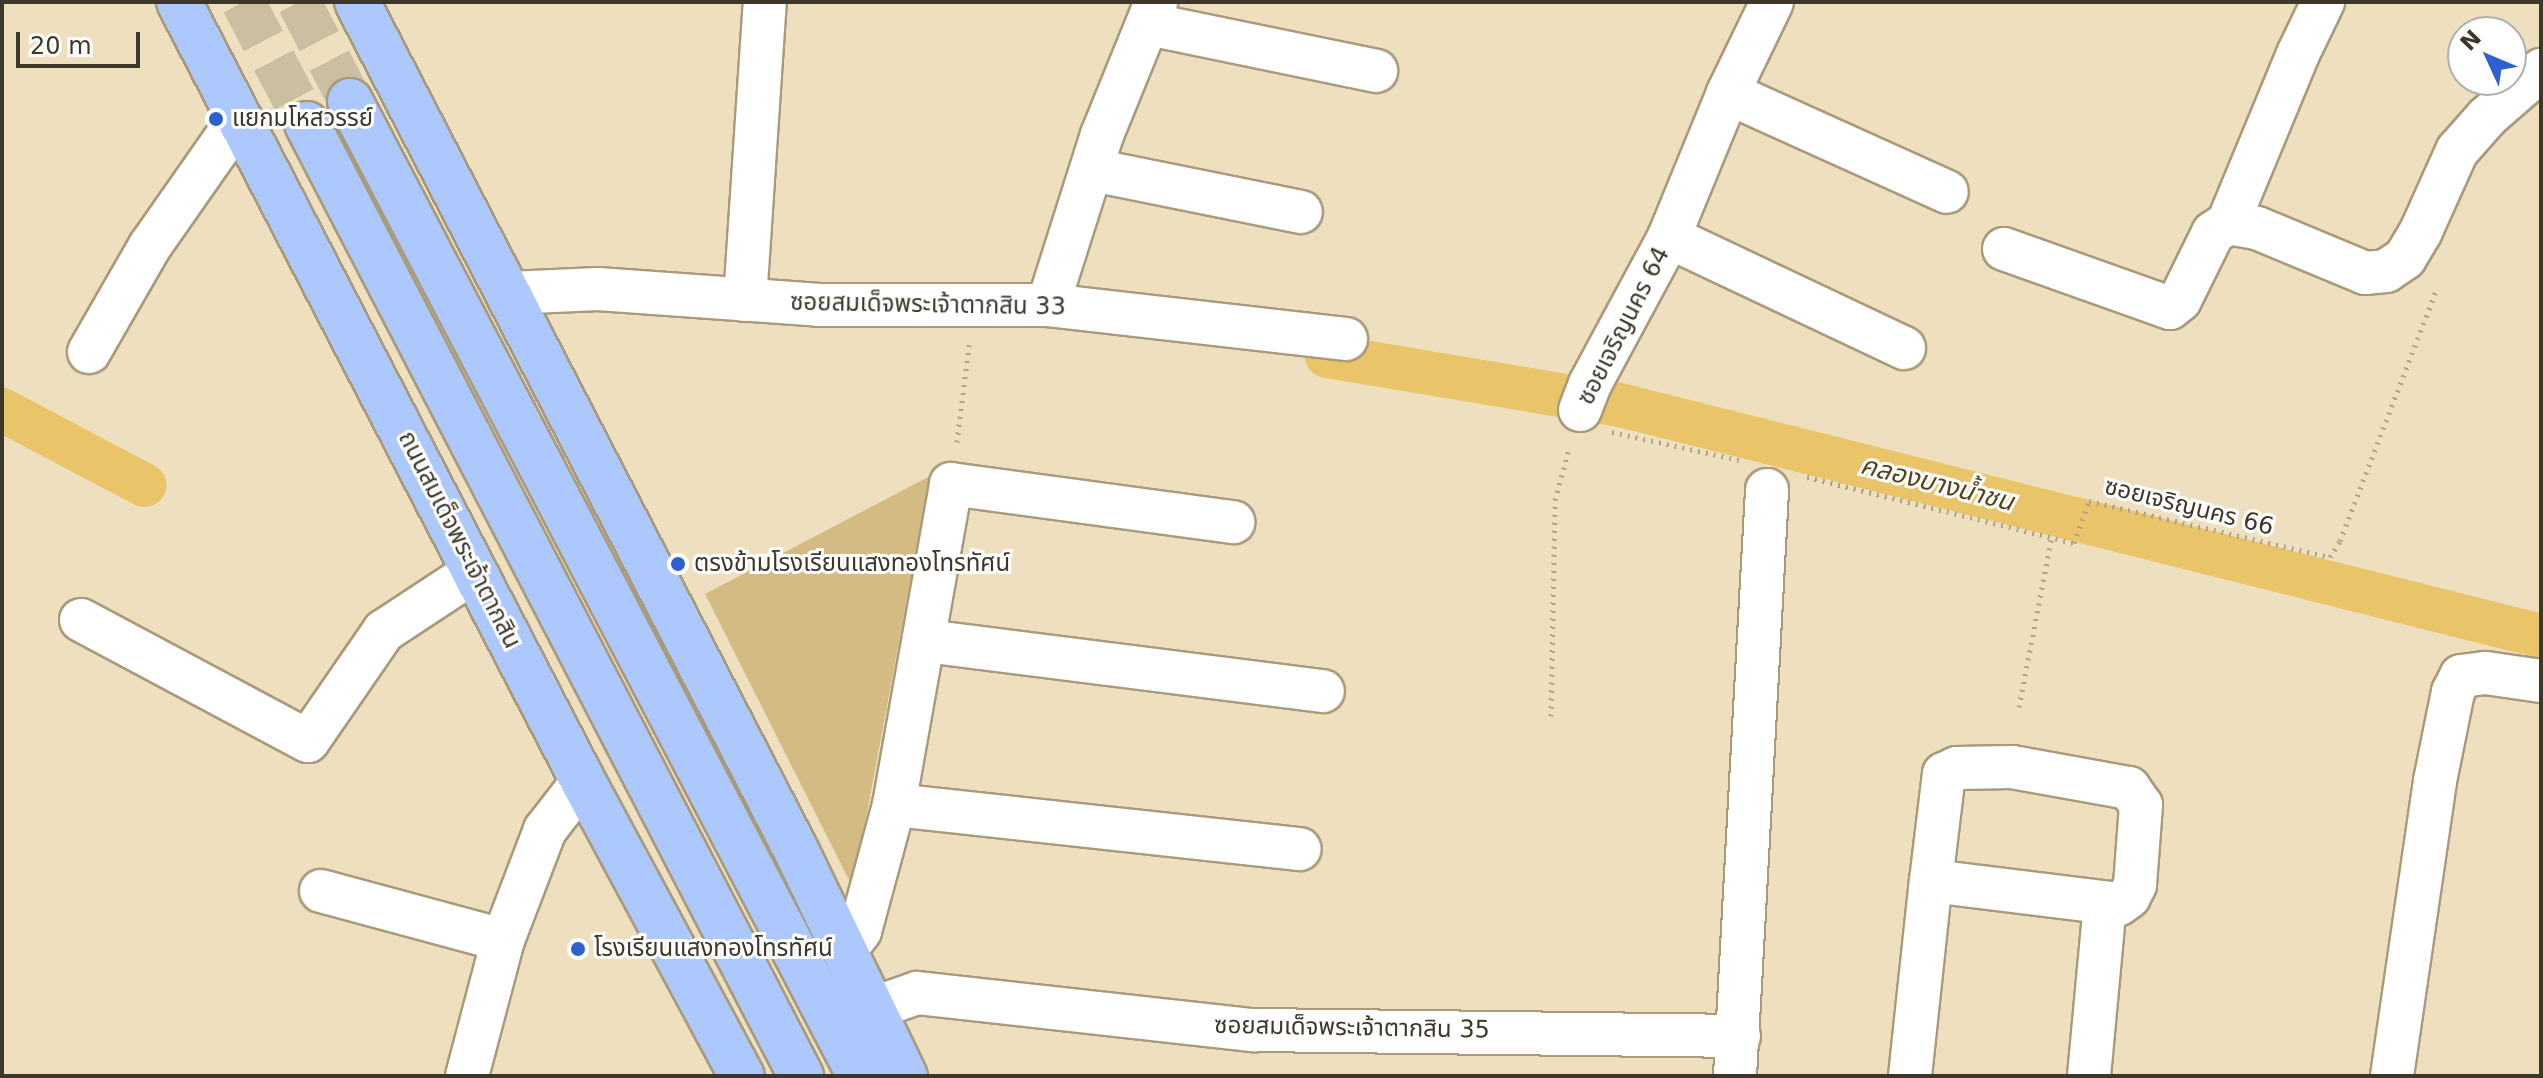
<!DOCTYPE html>
<html>
<head>
<meta charset="utf-8">
<style>
  body { margin:0 }
  #map { position:relative; width:2543px; height:1078px; overflow:hidden; background:#eee0bf; font-family:"DejaVu Sans","Noto Sans Thai",sans-serif }
  div>[style] { position:absolute }
  .green>* { inset:0; background:#d4bb83 }
  .canal>* { height:44px; margin:-22px; padding:0 22px; transform-origin:22px; border-radius:22px; background:#e9c468 }
  .major-tunnel>* { height:44px; margin-top:-22px; transform-origin:0; background:repeating-linear-gradient(90deg,#cbbea1 0 44px,transparent 0 66px) }
  .path>* { height:5px; margin-top:-2.5px; transform-origin:0; background:repeating-linear-gradient(90deg,#afa38a 0 2px,transparent 0 8px) }
  .roads { filter:drop-shadow(2px 0 #a89a7b) drop-shadow(-2px 0 #a89a7b) drop-shadow(0 2px #a89a7b) drop-shadow(0 -2px #a89a7b) }
  .minor>* { height:42px; margin:-21px; padding:0 21px; transform-origin:21px; border-radius:21px; background:#fff }
  .major>* { height:44px; margin:-22px; padding:0 22px; transform-origin:22px; border-radius:22px; background:#adc8fd }
  .dots>* { width:22px; height:22px; translate:-50% -50%; box-sizing:border-box; border:4px solid #fff; border-radius:50% }
  span { translate:-50% -50%; white-space:nowrap; text-align:center; line-height:1.15; -webkit-text-stroke:6px #fff; paint-order:stroke }
  .poi-label { font-size:24px; color:#3d372a }
  .left { translate:0 -50%; text-align:left }
  .street-label { font-size:24px; color:#3d372a }
  .water-label { font-size:26px; color:#53441d; font-style:italic }
  .frame { position:absolute; inset:0; border:4px solid #3d372a; pointer-events:none }
  .north { position:absolute; left:2447px; top:16px; width:80px; height:80px; box-sizing:border-box; background:#fff; border:2px solid #b1afaa; border-radius:50%; rotate:314deg; font-size:22px; font-weight:700; line-height:32px; text-align:center; color:#3d372a }
  .north::after { content:''; display:block; margin:auto; width:28px; height:36px; background:#2e60cf; clip-path:polygon(50% 0,100% 100%,50% 72%,0 100%) }
  .scale { position:absolute; left:16px; top:32px; width:124px; height:36px; box-sizing:border-box; border:4px solid #3d372a; border-top:0; padding-left:10px; font-size:24px; line-height:28px; white-space:nowrap; color:#3d372a; -webkit-text-stroke:6px #fff; paint-order:stroke }
</style>
</head>
<body>
<div id="map">
  <div class="green">
    <i style="clip-path:polygon(930px 476px,853px 888px,705px 594px)"></i>
  </div>
  <div class="canal">
    <i style="left:1327px;top:356px;width:297px;rotate:9.5deg"></i>
    <i style="left:1620px;top:405px;width:950px;rotate:14.08deg"></i>
    <i style="left:2px;top:410px;width:161px;rotate:27.8deg"></i>
  </div>
  <div class="major-tunnel">
    <i style="left:243px;top:2px;width:138px;rotate:62.3deg"></i>
    <i style="left:299px;top:2px;width:111px;rotate:62.7deg"></i>
  </div>
  <div class="path">
    <i style="left:1612px;top:432px;width:130px;rotate:12.4deg"></i>
    <i style="left:957px;top:442px;width:98px;rotate:-82.9deg"></i>
    <i style="left:1807px;top:477px;width:275px;rotate:13.9deg"></i>
    <i style="left:2074px;top:543px;width:45px;rotate:-70.3deg"></i>
    <i style="left:2089px;top:501px;width:247px;rotate:13.1deg"></i>
    <i style="left:2330px;top:557px;width:19px;rotate:-58deg"></i>
    <i style="left:2340px;top:541px;width:271px;rotate:-69deg"></i>
    <i style="left:2019px;top:707px;width:174px;rotate:-79.1deg"></i>
    <i style="left:1551px;top:716px;width:216px;rotate:-88.9deg"></i>
    <i style="left:1555px;top:500px;width:53px;rotate:-74.6deg"></i>
  </div>
  <div class="roads">
    <div class="minor">
      <i style="left:1148px;top:24px;width:233px;rotate:11.6deg"></i>
      <i style="left:1728px;top:93px;width:240px;rotate:24.3deg"></i>
      <i style="left:1093px;top:170px;width:212px;rotate:11.4deg"></i>
      <i style="left:2228px;top:223px;width:183px;rotate:-67.5deg"></i>
      <i style="left:2298px;top:54px;width:58px;rotate:-64.3deg"></i>
      <i style="left:1669px;top:237px;width:260px;rotate:25.3deg"></i>
      <i style="left:2004px;top:249px;width:176px;rotate:19.6deg"></i>
      <i style="left:2170px;top:308px;width:13px;rotate:-39deg"></i>
      <i style="left:2180px;top:300px;width:75px;rotate:-63.8deg"></i>
      <i style="left:2213px;top:233px;width:18px;rotate:-34deg"></i>
      <i style="left:2228px;top:223px;width:29px;rotate:10deg"></i>
      <i style="left:2257px;top:228px;width:117px;rotate:22.6deg"></i>
      <i style="left:2365px;top:273px;width:21px;rotate:-5deg"></i>
      <i style="left:2386px;top:271px;width:23px;rotate:-34deg"></i>
      <i style="left:2405px;top:258px;width:31px;rotate:-59deg"></i>
      <i style="left:2421px;top:231px;width:88px;rotate:-65.8deg"></i>
      <i style="left:2457px;top:151px;width:45px;rotate:-48.6deg"></i>
      <i style="left:2487px;top:117px;width:72px;rotate:-41deg"></i>
      <i style="left:509px;top:293px;width:89px;rotate:-2.6deg"></i>
      <i style="left:598px;top:289px;width:222px;rotate:4.1deg"></i>
      <i style="left:819px;top:305px;width:229px"></i>
      <i style="left:1048px;top:305px;width:300px;rotate:6.5deg"></i>
      <i style="left:745px;top:300px;width:299px;rotate:-86.2deg"></i>
      <i style="left:1048px;top:305px;width:178px;rotate:-72.4deg"></i>
      <i style="left:1102px;top:135px;width:144px;rotate:-67.9deg"></i>
      <i style="left:89px;top:352px;width:122px;rotate:-60.1deg"></i>
      <i style="left:150px;top:246px;width:155px;rotate:-55deg"></i>
      <i style="left:1580px;top:410px;width:28px;rotate:-69deg"></i>
      <i style="left:1590px;top:384px;width:167px;rotate:-61.7deg"></i>
      <i style="left:1669px;top:237px;width:156px;rotate:-67.7deg"></i>
      <i style="left:1728px;top:93px;width:101px;rotate:-64.2deg"></i>
      <i style="left:81px;top:620px;width:257px;rotate:28.1deg"></i>
      <i style="left:308px;top:741px;width:134px;rotate:-55.4deg"></i>
      <i style="left:384px;top:631px;width:109px;rotate:-33.4deg"></i>
      <i style="left:926px;top:641px;width:400px;rotate:7.2deg"></i>
      <i style="left:894px;top:805px;width:408px;rotate:6.2deg"></i>
      <i style="left:321px;top:891px;width:188px;rotate:15.1deg"></i>
      <i style="left:846px;top:949px;width:23px;rotate:-52deg"></i>
      <i style="left:860px;top:931px;width:131px;rotate:-74.9deg"></i>
      <i style="left:894px;top:805px;width:326px;rotate:-79.9deg"></i>
      <i style="left:951px;top:484px;width:285px;rotate:7.7deg"></i>
      <i style="left:874px;top:1008px;width:46px;rotate:-19.2deg"></i>
      <i style="left:917px;top:993px;width:339px;rotate:6.3deg"></i>
      <i style="left:1254px;top:1030px;width:485px;rotate:0.7deg"></i>
      <i style="left:467px;top:1076px;width:141px;rotate:-75.2deg"></i>
      <i style="left:503px;top:940px;width:118px;rotate:-69.1deg"></i>
      <i style="left:545px;top:830px;width:62px;rotate:-52.2deg"></i>
      <i style="left:1735px;top:1076px;width:587px;rotate:-86.87deg"></i>
      <i style="left:1910px;top:1076px;width:196px;rotate:-83.9deg"></i>
      <i style="left:1931px;top:881px;width:108px;rotate:-83.1deg"></i>
      <i style="left:1944px;top:774px;width:14px;rotate:-25deg"></i>
      <i style="left:1957px;top:768px;width:55px;rotate:-1deg"></i>
      <i style="left:2012px;top:767px;width:119px;rotate:10.2deg"></i>
      <i style="left:2129px;top:788px;width:21px;rotate:55deg"></i>
      <i style="left:2141px;top:805px;width:80px;rotate:94.3deg"></i>
      <i style="left:2135px;top:885px;width:13px;rotate:117deg"></i>
      <i style="left:2129px;top:897px;width:12px;rotate:145deg"></i>
      <i style="left:2119px;top:904px;width:189px;rotate:-173deg"></i>
      <i style="left:2089px;top:1076px;width:173px;rotate:-84.7deg"></i>
      <i style="left:2392px;top:1076px;width:298px;rotate:-81.7deg"></i>
      <i style="left:2435px;top:781px;width:91px;rotate:-78.6deg"></i>
      <i style="left:2453px;top:692px;width:18px;rotate:-63deg"></i>
      <i style="left:2461px;top:676px;width:25px;rotate:-7deg"></i>
      <i style="left:2486px;top:673px;width:56px;rotate:8.3deg"></i>
    </div>
    <div class="major">
      <i style="left:179px;top:2px;width:878px;rotate:62.59deg"></i>
      <i style="left:583px;top:781px;width:335px;rotate:61.7deg"></i>
      <i style="left:357px;top:2px;width:957px;rotate:62.63deg"></i>
      <i style="left:797px;top:852px;width:249px;rotate:64.3deg"></i>
      <i style="left:350px;top:101px;width:1100px;rotate:62.39deg"></i>
      <i style="left:307px;top:124px;width:1073px;rotate:62.57deg"></i>
    </div>
  </div>
  <div class="dots">
    <i style="left:216px;top:119px;background:#2e60cf"></i>
    <i style="left:678px;top:564px;background:#2e60cf"></i>
    <i style="left:578px;top:949px;background:#2e60cf"></i>
  </div>
  <div class="poi-label">
    <span class="left" style="left:232px;top:119px">แยกมโหสวรรย์</span>
    <span class="left" style="left:694px;top:564px">ตรงข้ามโรงเรียนแสงทองโทรทัศน์</span>
    <span class="left" style="left:594px;top:949px">โรงเรียนแสงทองโทรทัศน์</span>
  </div>
  <div class="street-label">
    <span style="left:928px;top:305px;rotate:1deg">ซอยสมเด็จพระเจ้าตากสิน 33</span>
    <span style="left:1624px;top:326px;rotate:-63deg">ซอยเจริญนคร 64</span>
    <span style="left:2189px;top:507px;rotate:14deg">ซอยเจริญนคร 66</span>
    <span style="left:459px;top:540px;rotate:63deg">ถนนสมเด็จพระเจ้าตากสิน</span>
    <span style="left:1352px;top:1028px;rotate:1deg">ซอยสมเด็จพระเจ้าตากสิน 35</span>
  </div>
  <div class="water-label">
    <span style="left:1937px;top:484px;rotate:14deg">คลองบางน้ำชน</span>
  </div>
  <div class="frame"></div>
  <div class="north">N</div>
  <div class="scale">20 m</div>
</div>
</body>
</html>
